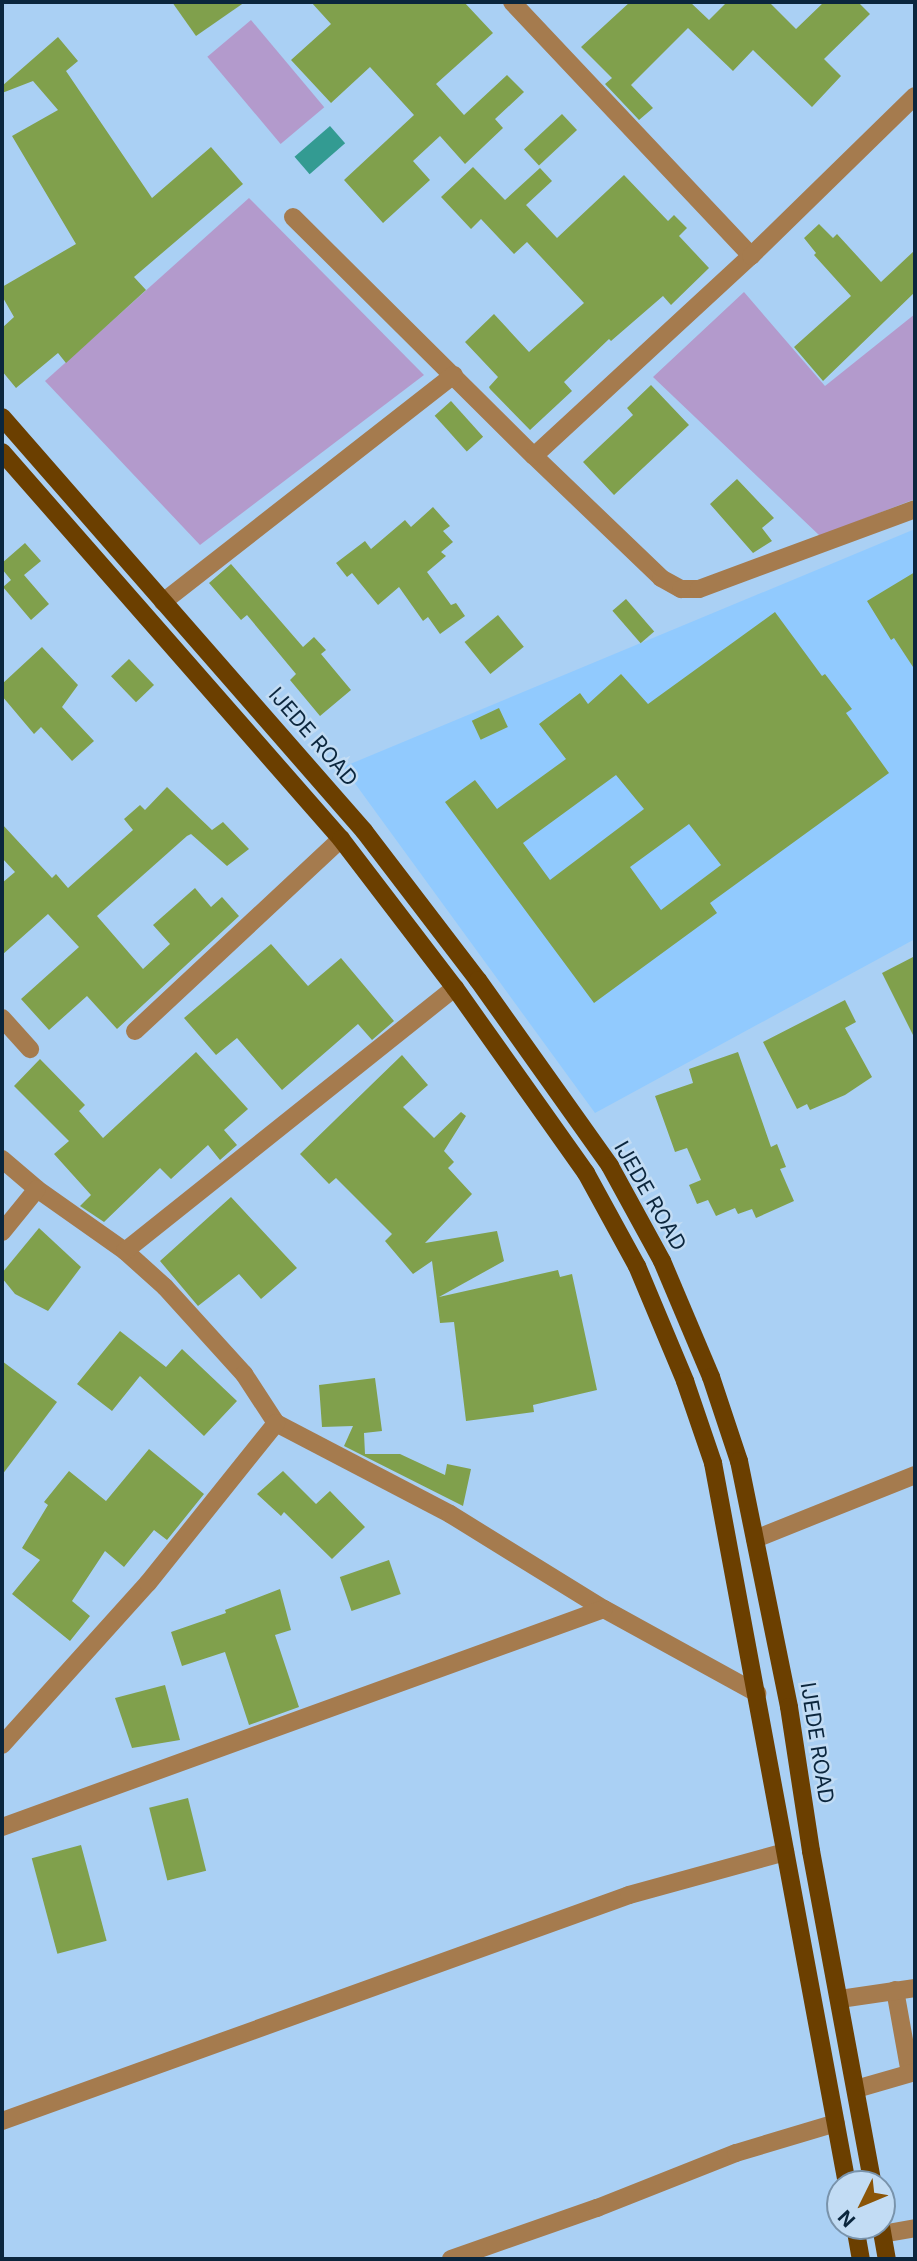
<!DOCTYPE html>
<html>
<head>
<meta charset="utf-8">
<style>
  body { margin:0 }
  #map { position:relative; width:917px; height:2261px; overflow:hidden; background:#aad0f4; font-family:Inter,sans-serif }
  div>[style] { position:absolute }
  .built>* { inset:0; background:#91cafe }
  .green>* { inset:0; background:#b39acc; transform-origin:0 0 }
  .water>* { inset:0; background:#339b92; transform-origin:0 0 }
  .building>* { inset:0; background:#80a04c; transform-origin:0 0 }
  .minor>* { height:18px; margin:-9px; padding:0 9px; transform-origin:9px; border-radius:9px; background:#a57b4e }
  .major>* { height:18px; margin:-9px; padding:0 9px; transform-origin:9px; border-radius:9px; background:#6b3f00 }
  span { translate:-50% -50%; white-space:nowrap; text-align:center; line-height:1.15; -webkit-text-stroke:5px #c2dcf4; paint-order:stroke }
  .street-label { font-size:21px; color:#0b263d }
  .frame { position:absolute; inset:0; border:4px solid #0b263d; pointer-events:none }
  .north { position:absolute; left:826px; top:2170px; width:70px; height:70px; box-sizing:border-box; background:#c2dcf4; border:2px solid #7993ab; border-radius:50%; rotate:227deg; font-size:19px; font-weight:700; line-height:28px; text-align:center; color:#0b263d }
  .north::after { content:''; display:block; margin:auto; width:24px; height:32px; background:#8b5507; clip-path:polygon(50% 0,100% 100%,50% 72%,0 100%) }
</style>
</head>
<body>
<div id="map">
  <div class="built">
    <i style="clip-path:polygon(915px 529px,915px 939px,595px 1113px,343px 767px)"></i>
  </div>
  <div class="green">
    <i style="left:251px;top:20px;width:114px;height:57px;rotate:50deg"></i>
    <i style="clip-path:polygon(249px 198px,424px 375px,200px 545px,45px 381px)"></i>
    <i style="clip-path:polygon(744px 292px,825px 386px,915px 314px,915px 499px,820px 536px,653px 377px)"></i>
  </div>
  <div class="water">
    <i style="left:330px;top:126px;width:23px;height:47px;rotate:49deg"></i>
  </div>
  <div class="building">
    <i style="clip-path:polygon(172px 2px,245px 2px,196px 36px)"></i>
    <i style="clip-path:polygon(311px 2px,464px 2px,493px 33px,436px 84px,464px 115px,507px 75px,524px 92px,495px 119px,503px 128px,465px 164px,440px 136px,413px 161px,430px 180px,383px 223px,344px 180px,414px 115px,370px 67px,331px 103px,291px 60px,331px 24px)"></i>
    <i style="clip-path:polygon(630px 2px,690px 2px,709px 20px,727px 2px,769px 2px,796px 29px,824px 2px,858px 2px,870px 14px,824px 59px,841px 76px,812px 107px,753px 50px,733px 71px,688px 28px,631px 85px,653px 108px,639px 120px,605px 84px,612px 78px,581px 47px)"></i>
    <i style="clip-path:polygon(58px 37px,78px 61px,66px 71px,152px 198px,211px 147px,243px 184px,134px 277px,146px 290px,66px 363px,58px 353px,16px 388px,2px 371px,2px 328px,14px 317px,2px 296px,2px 287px,76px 244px,12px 136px,58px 110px,33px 81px,2px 93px,2px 86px)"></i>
    <i style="left:562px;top:114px;width:22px;height:52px;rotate:47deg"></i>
    <i style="clip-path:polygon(473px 167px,505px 200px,540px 168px,552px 181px,526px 205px,557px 238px,624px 175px,668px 221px,674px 215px,687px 228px,679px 236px,709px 268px,671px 305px,663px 296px,611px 341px,609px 339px,564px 382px,572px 391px,530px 430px,490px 389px,489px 387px,498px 377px,465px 342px,494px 314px,529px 352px,584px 303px,527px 242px,514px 254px,481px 219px,471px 229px,441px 197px)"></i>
    <i style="clip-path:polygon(819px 224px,833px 238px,837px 234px,881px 282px,915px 250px,915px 292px,823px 381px,794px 347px,851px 296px,814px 255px,816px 253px,804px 238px)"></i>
    <i style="clip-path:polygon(651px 385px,689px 425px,614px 495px,583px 462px,633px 415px,627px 408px)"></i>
    <i style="left:451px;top:401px;width:48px;height:22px;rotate:48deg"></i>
    <i style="clip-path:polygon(737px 479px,774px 518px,762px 528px,772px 541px,753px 553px,710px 504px)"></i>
    <i style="clip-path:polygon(433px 507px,450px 526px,443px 531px,453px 542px,441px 552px,446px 556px,427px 572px,451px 605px,456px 603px,465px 616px,440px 634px,428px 617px,423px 621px,399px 587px,378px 605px,352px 573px,347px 577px,336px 563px,365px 541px,371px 549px,405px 520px,411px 527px)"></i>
    <i style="clip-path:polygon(25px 543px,41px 561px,24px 575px,49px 604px,31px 620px,3px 587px,11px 580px,2px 569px,2px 563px)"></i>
    <i style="clip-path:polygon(231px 564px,303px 647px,314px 637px,326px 650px,321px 654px,351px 690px,320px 716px,290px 680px,296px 674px,247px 615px,241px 620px,209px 583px)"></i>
    <i style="clip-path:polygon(915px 572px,915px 670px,894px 638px,891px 640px,867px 601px)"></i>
    <i style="left:626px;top:599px;width:43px;height:18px;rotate:49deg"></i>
    <i style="clip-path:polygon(evenodd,775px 612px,822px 676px,825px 674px,852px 709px,846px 713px,889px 773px,710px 903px,717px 913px,594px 1003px,445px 802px,475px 780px,497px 809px,566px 759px,539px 724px,580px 693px,588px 704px,621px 674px,648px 704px,775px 612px,616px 775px,644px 809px,550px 880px,523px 843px,616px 775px,775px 612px,689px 824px,721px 865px,661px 910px,630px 867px,689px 824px)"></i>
    <i style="left:498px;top:615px;width:41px;height:43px;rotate:51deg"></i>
    <i style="clip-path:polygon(42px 647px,78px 685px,62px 707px,94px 741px,72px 761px,41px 727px,34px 734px,2px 696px,2px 684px)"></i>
    <i style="left:129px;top:659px;width:36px;height:25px;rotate:46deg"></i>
    <i style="left:499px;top:708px;width:21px;height:30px;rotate:65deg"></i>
    <i style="clip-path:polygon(167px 787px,212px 830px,223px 822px,249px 849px,227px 866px,191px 834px,187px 836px,97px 916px,143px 969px,170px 944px,153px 925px,195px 888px,211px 907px,222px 897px,239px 916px,117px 1029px,87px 996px,49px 1030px,21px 999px,79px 947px,48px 914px,2px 955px,2px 883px,15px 872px,2px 858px,2px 824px,52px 878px,56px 874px,68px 888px,133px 830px,124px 819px,140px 805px,145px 810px)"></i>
    <i style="clip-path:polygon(271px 944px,308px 986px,341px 958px,394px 1021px,372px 1040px,358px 1024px,282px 1090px,237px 1038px,216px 1055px,184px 1018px)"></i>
    <i style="clip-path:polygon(915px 956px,915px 1039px,882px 973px)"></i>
    <i style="clip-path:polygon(845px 1000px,856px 1022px,845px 1028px,872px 1077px,845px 1095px,810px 1110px,807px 1104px,797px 1109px,763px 1042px)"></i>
    <i style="clip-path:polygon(196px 1052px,248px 1109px,224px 1130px,237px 1145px,220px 1160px,208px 1145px,171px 1179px,160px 1168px,104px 1222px,80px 1206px,91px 1195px,54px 1154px,69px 1141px,14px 1086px,40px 1059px,85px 1105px,79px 1111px,103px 1138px)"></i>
    <i style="clip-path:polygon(738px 1052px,771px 1147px,777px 1144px,786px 1167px,780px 1169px,794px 1201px,756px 1218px,752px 1209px,738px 1214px,735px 1208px,716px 1216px,708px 1200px,697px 1204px,689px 1185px,701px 1180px,687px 1148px,675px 1152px,655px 1096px,693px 1083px,689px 1069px)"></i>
    <i style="clip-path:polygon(402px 1055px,428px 1085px,403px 1107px,434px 1138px,461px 1112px,466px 1116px,444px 1151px,454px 1162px,448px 1168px,472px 1194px,425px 1243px,497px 1231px,504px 1261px,439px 1297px,558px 1270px,560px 1277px,572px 1274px,597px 1390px,533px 1405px,534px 1412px,466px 1421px,454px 1322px,440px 1323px,432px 1261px,413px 1274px,385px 1241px,392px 1234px,336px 1178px,329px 1184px,300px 1154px)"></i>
    <i style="clip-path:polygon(231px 1197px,297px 1268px,261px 1299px,239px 1274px,198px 1306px,160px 1261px)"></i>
    <i style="clip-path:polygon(39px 1228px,81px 1267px,48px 1311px,15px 1294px,2px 1278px,2px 1273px)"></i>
    <i style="clip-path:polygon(120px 1331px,166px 1367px,182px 1349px,237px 1401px,204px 1436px,140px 1376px,112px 1411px,77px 1384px)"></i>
    <i style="clip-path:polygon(2px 1361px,57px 1402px,2px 1475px)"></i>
    <i style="clip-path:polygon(375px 1378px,382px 1431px,364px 1433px,365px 1454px,400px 1454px,445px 1475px,447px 1464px,471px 1469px,463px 1506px,344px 1446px,353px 1426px,322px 1427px,319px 1385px)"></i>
    <i style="clip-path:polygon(149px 1449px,204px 1494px,167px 1540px,154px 1530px,124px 1567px,105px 1551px,72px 1601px,90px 1616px,70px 1641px,12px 1594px,40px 1560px,22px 1548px,48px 1505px,44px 1502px,69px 1471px,106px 1501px)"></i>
    <i style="clip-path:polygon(283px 1471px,316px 1504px,330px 1491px,365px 1527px,332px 1559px,284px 1512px,281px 1516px,257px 1494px)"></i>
    <i style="left:389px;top:1560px;width:36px;height:52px;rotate:71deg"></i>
    <i style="clip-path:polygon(280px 1589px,291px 1630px,275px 1635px,299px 1707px,249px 1725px,225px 1652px,182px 1666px,171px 1632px,226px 1613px,225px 1610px)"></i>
    <i style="clip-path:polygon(165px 1685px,180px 1740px,132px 1748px,115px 1698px)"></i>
    <i style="left:188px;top:1798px;width:75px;height:40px;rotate:76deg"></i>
    <i style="left:81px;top:1845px;width:99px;height:51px;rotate:75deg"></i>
  </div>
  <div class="minor">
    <i style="left:512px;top:2px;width:349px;rotate:46.7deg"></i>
    <i style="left:293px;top:217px;width:339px;rotate:44.8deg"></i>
    <i style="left:534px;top:456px;width:176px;rotate:43.8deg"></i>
    <i style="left:661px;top:578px;width:23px;rotate:29deg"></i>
    <i style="left:681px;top:589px;width:18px"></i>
    <i style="left:699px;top:589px;width:230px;rotate:-20.3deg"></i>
    <i style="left:534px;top:456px;width:295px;rotate:-42.7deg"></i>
    <i style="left:751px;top:256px;width:229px;rotate:-44.3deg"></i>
    <i style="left:163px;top:602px;width:369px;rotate:-38deg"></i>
    <i style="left:2px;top:1018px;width:42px;rotate:47.9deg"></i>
    <i style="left:135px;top:1031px;width:282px;rotate:-43deg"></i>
    <i style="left:2px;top:1159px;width:46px;rotate:40.6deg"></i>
    <i style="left:37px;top:1189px;width:108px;rotate:35.2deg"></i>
    <i style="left:125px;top:1251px;width:54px;rotate:42deg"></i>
    <i style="left:165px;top:1287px;width:118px;rotate:47.8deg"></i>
    <i style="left:244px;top:1374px;width:59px;rotate:56.9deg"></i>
    <i style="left:276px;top:1423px;width:196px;rotate:27.6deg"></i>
    <i style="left:450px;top:1514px;width:181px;rotate:31.7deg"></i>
    <i style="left:604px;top:1609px;width:175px;rotate:28.8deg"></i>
    <i style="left:2px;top:1232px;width:55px;rotate:-50.9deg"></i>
    <i style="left:125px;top:1251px;width:422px;rotate:-38.6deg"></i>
    <i style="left:755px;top:1539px;width:172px;rotate:-21.8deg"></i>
    <i style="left:2px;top:1745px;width:218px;rotate:-48deg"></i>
    <i style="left:148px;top:1583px;width:205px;rotate:-51.3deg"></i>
    <i style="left:2px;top:1827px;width:640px;rotate:-19.91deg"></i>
    <i style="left:895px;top:1990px;width:84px;rotate:79.8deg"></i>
    <i style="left:840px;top:1999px;width:76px;rotate:-8.3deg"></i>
    <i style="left:856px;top:2089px;width:61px;rotate:-16.1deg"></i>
    <i style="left:2px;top:2121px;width:666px;rotate:-19.82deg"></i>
    <i style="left:629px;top:1895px;width:162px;rotate:-15.4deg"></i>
    <i style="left:882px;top:2234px;width:34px;rotate:-10deg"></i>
    <i style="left:451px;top:2259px;width:155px;rotate:-19.3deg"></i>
    <i style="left:597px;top:2208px;width:149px;rotate:-21.6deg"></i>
    <i style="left:736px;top:2153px;width:104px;rotate:-16.7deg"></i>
  </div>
  <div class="major">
    <i style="left:2px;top:417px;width:550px;rotate:48.83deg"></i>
    <i style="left:364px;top:831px;width:188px;rotate:52.6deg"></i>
    <i style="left:478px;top:980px;width:228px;rotate:54.6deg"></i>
    <i style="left:610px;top:1166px;width:108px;rotate:61.3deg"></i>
    <i style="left:662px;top:1261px;width:126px;rotate:67.1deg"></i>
    <i style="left:711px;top:1377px;width:89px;rotate:71.6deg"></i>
    <i style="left:739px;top:1461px;width:251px;rotate:78.5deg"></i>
    <i style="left:789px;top:1707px;width:146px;rotate:81.3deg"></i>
    <i style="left:811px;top:1851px;width:339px;rotate:79.5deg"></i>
    <i style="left:2px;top:452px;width:514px;rotate:48.78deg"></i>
    <i style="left:341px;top:839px;width:188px;rotate:52.6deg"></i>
    <i style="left:455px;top:988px;width:227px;rotate:54.7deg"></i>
    <i style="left:586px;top:1173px;width:106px;rotate:61.3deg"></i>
    <i style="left:637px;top:1266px;width:125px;rotate:67.3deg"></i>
    <i style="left:685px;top:1381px;width:87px;rotate:71.1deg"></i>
    <i style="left:713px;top:1463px;width:733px;rotate:79.47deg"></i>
    <i style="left:855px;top:2226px;width:34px;rotate:80deg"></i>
    <i style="left:881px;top:2226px;width:34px;rotate:80deg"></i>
  </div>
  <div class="street-label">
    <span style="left:313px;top:737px;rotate:49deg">IJEDE ROAD</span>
    <span style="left:650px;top:1196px;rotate:60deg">IJEDE ROAD</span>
    <span style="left:817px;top:1743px;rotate:81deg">IJEDE ROAD</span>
  </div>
  <div class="frame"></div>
  <div class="north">N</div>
</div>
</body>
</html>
